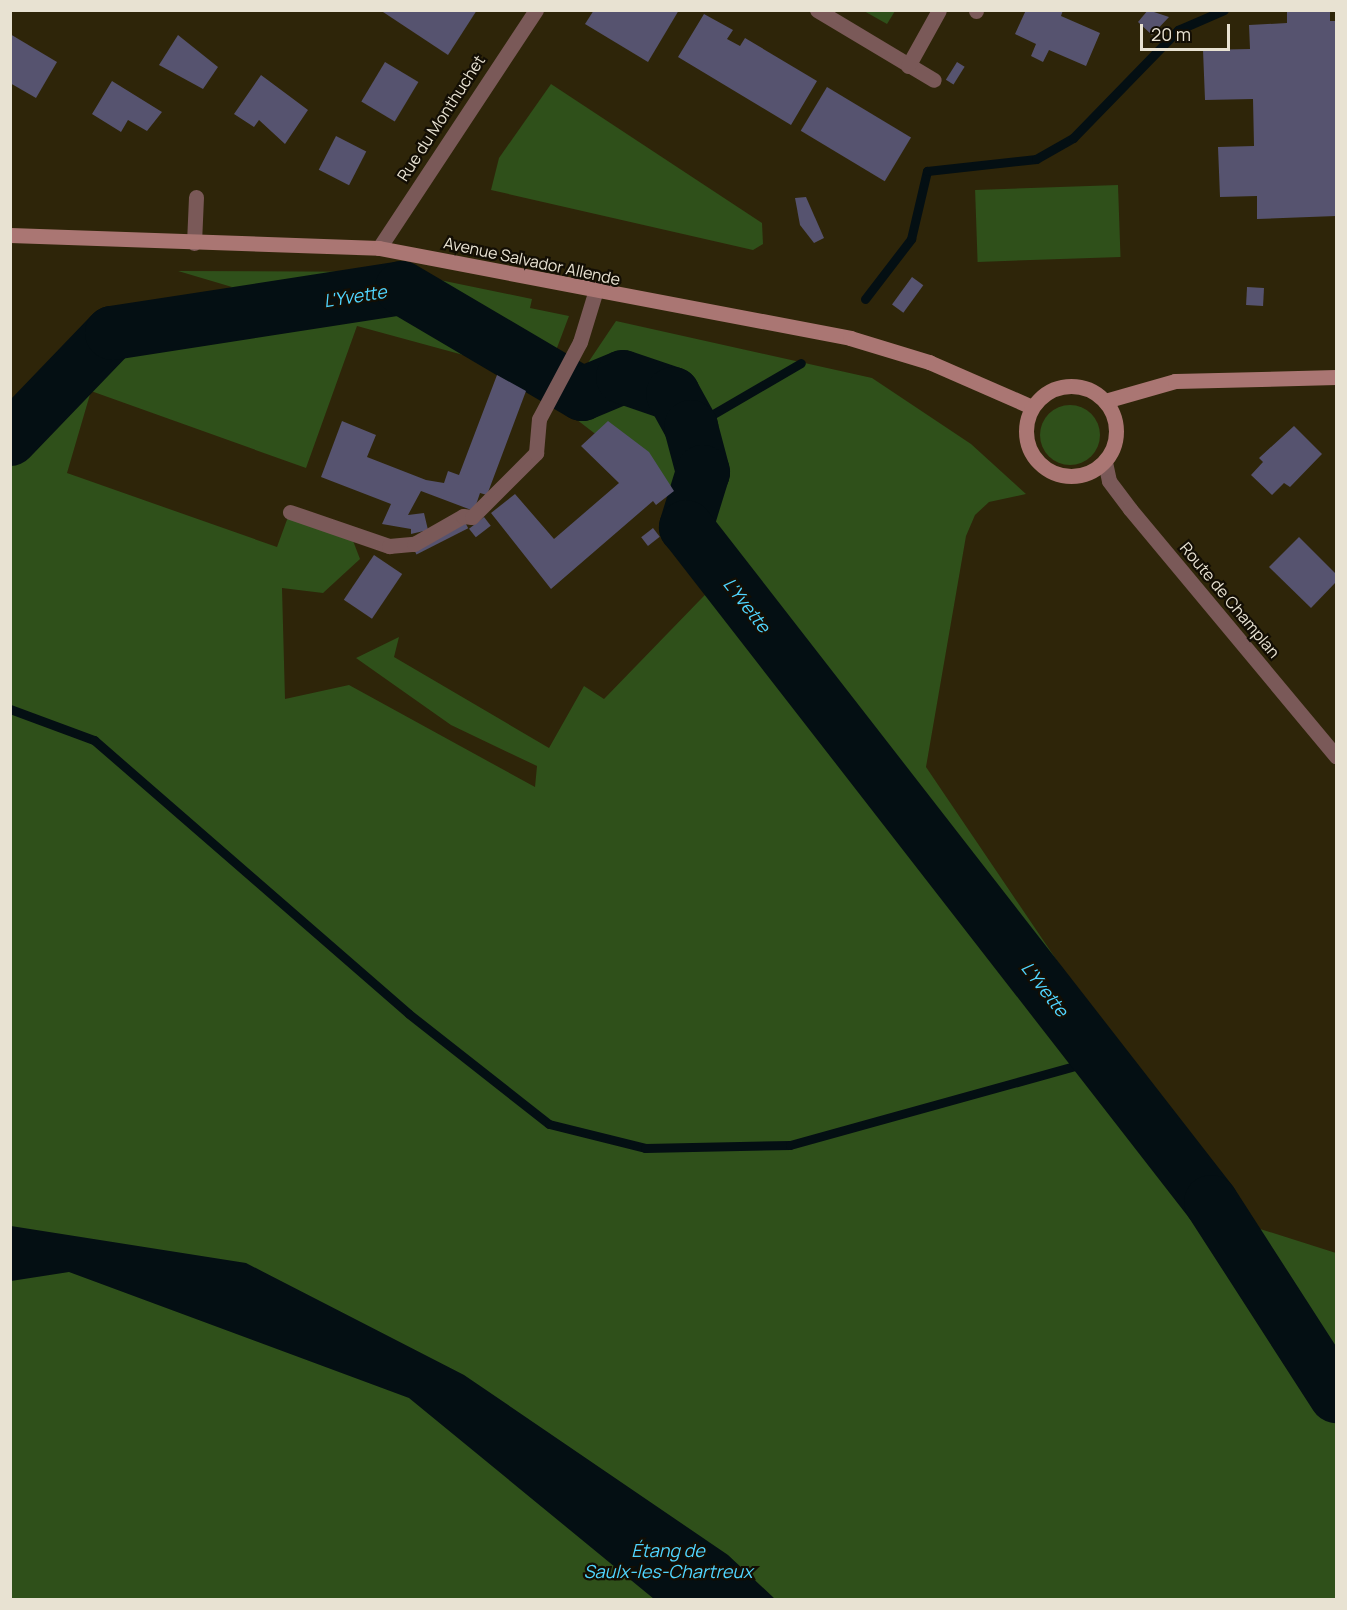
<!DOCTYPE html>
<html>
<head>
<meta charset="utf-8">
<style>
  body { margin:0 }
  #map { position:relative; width:1347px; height:1610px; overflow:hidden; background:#2e2509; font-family:Manrope,sans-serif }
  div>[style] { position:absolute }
  .green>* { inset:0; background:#2f501a; transform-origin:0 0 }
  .round { border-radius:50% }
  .water>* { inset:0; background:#040f13 }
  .stream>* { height:9px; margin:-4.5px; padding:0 4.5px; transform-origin:4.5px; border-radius:4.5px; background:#040f13 }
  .river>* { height:54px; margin:-27px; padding:0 27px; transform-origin:27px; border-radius:27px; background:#040f13 }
  .building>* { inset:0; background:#56536f; transform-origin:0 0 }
  .service>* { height:15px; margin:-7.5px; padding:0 7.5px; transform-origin:7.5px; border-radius:7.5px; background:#7a5958 }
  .minor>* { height:15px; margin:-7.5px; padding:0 7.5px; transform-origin:7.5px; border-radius:7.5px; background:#7a5958 }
  .tertiary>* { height:15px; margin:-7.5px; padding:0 7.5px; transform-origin:7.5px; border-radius:7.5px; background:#7a5958 }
  .secondary>* { height:15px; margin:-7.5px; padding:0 7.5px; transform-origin:7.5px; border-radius:7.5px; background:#aa7673 }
  .secondary>.ring { margin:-7.5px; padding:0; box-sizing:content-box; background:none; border:15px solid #aa7673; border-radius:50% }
  span { translate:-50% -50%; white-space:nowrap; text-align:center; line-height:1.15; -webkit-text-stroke:4.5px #130e04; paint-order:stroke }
  .street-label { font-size:16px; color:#e8e2d2 }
  .water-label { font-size:18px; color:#50d5ff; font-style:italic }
  .frame { position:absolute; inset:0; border:12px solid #e8e2d2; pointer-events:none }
  .scale { position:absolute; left:1140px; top:24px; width:90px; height:27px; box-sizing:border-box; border:3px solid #e8e2d2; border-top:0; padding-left:8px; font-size:18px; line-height:21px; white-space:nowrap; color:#e8e2d2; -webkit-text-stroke:4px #130e04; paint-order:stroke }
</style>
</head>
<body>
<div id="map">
  <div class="green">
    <i style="clip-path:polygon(864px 11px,895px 11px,887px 24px)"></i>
    <i style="clip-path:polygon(551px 84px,762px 223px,763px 244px,753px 250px,491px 190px,499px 158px)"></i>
    <i style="left:1118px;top:185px;width:72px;height:143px;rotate:88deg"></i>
    <i style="clip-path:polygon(178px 271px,401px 272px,532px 299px,530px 308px,569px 316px,540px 393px,478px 359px,357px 326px,306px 468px,91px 391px,67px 473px,277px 547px,292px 506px,347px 525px,360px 559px,323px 593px,282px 588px,285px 699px,349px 685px,535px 787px,537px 766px,451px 725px,356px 658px,399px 637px,394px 657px,549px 748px,584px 686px,604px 699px,732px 567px,676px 496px,559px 406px,616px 321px,872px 378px,971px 444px,1026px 494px,989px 502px,975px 515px,966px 536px,926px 767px,1204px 1178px,1257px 1228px,1336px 1253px,1336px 1599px,11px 1600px,11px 422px,74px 359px,232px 287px)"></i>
    <i class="round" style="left:1040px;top:405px;width:60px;height:60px"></i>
  </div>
  <div class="water">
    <i style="clip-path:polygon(11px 1226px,246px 1263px,464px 1375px,728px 1555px,775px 1599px,654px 1599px,409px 1398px,69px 1272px,11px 1281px)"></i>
  </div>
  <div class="stream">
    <i style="left:865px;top:299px;width:76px;rotate:-52.5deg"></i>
    <i style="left:911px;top:239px;width:70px;rotate:-76.8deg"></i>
    <i style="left:927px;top:171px;width:110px;rotate:-6.3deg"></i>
    <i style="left:1036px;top:159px;width:43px;rotate:-29.6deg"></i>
    <i style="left:1073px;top:138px;width:151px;rotate:-45.8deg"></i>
    <i style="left:1178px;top:30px;width:50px;rotate:-23.5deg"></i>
    <i style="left:691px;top:427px;width:127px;rotate:-30.2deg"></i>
    <i style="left:10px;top:709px;width:90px;rotate:20.3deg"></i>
    <i style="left:94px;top:740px;width:417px;rotate:41deg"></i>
    <i style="left:409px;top:1014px;width:178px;rotate:38.2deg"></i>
    <i style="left:549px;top:1124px;width:99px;rotate:14deg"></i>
    <i style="left:645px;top:1148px;width:145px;rotate:-1.2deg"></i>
    <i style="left:790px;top:1145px;width:322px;rotate:-15.5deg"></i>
  </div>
  <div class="river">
    <i style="left:10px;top:439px;width:147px;rotate:-46.1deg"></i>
    <i style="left:112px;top:333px;width:293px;rotate:-8.8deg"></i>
    <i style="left:402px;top:288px;width:209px;rotate:30.5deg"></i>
    <i style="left:582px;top:394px;width:44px;rotate:-22.5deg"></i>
    <i style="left:623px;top:377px;width:53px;rotate:18.8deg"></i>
    <i style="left:673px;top:394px;width:38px;rotate:61deg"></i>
    <i style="left:691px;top:427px;width:47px;rotate:75.1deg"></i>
    <i style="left:703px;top:472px;width:58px;rotate:107.2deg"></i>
    <i style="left:686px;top:527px;width:855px;rotate:52.13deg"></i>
    <i style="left:1211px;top:1202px;width:231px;rotate:57.2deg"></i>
  </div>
  <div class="building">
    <i style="clip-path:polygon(380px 10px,477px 10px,448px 55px)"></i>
    <i style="clip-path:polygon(594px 10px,679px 10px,648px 62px,585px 24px)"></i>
    <i style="clip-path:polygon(1026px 10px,1063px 10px,1061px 16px,1100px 33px,1086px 66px,1049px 50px,1043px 62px,1031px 56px,1036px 44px,1015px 34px)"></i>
    <i style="clip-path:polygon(1148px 10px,1169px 17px,1152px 35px,1138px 22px)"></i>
    <i style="clip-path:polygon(1287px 10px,1330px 10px,1330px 21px,1336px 21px,1336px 216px,1257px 219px,1257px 196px,1220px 197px,1218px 147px,1254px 146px,1253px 99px,1205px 100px,1203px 50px,1250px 49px,1249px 25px,1287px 23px)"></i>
    <i style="clip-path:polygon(704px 14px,733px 30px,727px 39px,740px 46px,745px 38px,817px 81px,791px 125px,678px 57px)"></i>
    <i style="clip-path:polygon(10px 34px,57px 62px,36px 98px,10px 83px)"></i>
    <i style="clip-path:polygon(178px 35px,218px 67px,203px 89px,159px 65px)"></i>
    <i style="left:385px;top:62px;width:39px;height:46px;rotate:31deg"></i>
    <i style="left:957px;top:62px;width:9px;height:21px;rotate:32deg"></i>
    <i style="clip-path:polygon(261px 75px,308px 110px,285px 144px,259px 120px,254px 127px,234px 114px)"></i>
    <i style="clip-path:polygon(112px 81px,162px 112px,147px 131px,128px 120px,121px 132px,92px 114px)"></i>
    <i style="left:827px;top:87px;width:98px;height:51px;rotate:31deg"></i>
    <i style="left:336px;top:136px;width:34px;height:38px;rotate:27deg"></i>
    <i style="clip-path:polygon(806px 197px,824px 238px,814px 243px,800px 225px,795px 198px)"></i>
    <i style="left:912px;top:277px;width:14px;height:34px;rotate:36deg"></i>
    <i style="left:1264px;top:288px;width:18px;height:17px;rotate:93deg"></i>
    <i style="clip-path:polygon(497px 375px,526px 391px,487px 495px,480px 493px,474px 511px,421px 491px,408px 515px,424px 513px,428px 530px,411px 534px,411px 529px,382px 524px,391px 504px,321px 477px,342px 421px,376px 435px,367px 457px,426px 480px,444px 483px,448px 471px,459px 475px)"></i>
    <i style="clip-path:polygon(608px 421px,649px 452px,674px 491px,656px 505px,653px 501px,551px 589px,491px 513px,515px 494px,554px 539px,619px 483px,581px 446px)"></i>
    <i style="clip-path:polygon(1294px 426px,1322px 454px,1290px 487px,1284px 483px,1272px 495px,1251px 475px,1263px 462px,1259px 458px)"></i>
    <i style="left:484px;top:517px;width:11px;height:19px;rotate:52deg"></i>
    <i style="left:465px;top:522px;width:7px;height:58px;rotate:63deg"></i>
    <i style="left:653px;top:528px;width:11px;height:15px;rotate:52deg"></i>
    <i style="clip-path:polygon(1299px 537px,1336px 574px,1336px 582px,1311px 608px,1269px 567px)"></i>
    <i style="left:374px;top:555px;width:34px;height:54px;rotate:34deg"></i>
  </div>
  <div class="service">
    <i style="left:194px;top:243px;width:46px;rotate:-87.5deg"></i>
    <i style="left:290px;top:512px;width:105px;rotate:19deg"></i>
    <i style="left:389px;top:546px;width:25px;rotate:-5deg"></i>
    <i style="left:414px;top:544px;width:56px;rotate:-29.7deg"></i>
    <i style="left:463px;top:516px;width:9px;rotate:6deg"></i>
    <i style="left:472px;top:517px;width:91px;rotate:-45deg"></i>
    <i style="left:536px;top:453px;width:34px;rotate:-85deg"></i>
    <i style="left:539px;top:419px;width:87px;rotate:-62deg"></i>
    <i style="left:580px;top:342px;width:51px;rotate:-73deg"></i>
  </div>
  <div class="minor">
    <i style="left:817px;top:10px;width:136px;rotate:30.9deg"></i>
    <i style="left:976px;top:10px;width:1px;rotate:90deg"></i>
    <i style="left:908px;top:66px;width:64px;rotate:-61deg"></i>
    <i style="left:379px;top:248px;width:285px;rotate:-56.6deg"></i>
  </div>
  <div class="tertiary">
    <i style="left:1105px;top:462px;width:19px;rotate:78deg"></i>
    <i style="left:1109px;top:481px;width:35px;rotate:53deg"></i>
    <i style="left:1130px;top:509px;width:322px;rotate:50.2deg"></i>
  </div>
  <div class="secondary">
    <i style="left:10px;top:235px;width:369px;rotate:2deg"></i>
    <i style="left:379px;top:248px;width:480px;rotate:10.8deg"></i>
    <i style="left:850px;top:338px;width:83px;rotate:16.9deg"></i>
    <i style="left:929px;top:362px;width:112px;rotate:23.6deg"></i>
    <i class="ring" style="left:1026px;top:386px;width:75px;height:75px"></i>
    <i style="left:1105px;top:401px;width:73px;rotate:-15.9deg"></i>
    <i style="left:1175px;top:381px;width:161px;rotate:-1.4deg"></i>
  </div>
  <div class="street-label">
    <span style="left:441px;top:118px;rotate:-57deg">Rue du Monthuchet</span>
    <span style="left:532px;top:261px;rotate:12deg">Avenue Salvador Allende</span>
    <span style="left:1230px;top:600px;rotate:50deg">Route de Champlan</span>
  </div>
  <div class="water-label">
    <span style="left:355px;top:296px;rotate:-9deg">L'Yvette</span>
    <span style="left:747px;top:605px;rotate:52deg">L'Yvette</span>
    <span style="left:1045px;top:989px;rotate:52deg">L'Yvette</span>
    <span style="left:668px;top:1561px">Étang de<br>Saulx-les-Chartreux</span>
  </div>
  <div class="frame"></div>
  <div class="scale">20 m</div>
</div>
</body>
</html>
